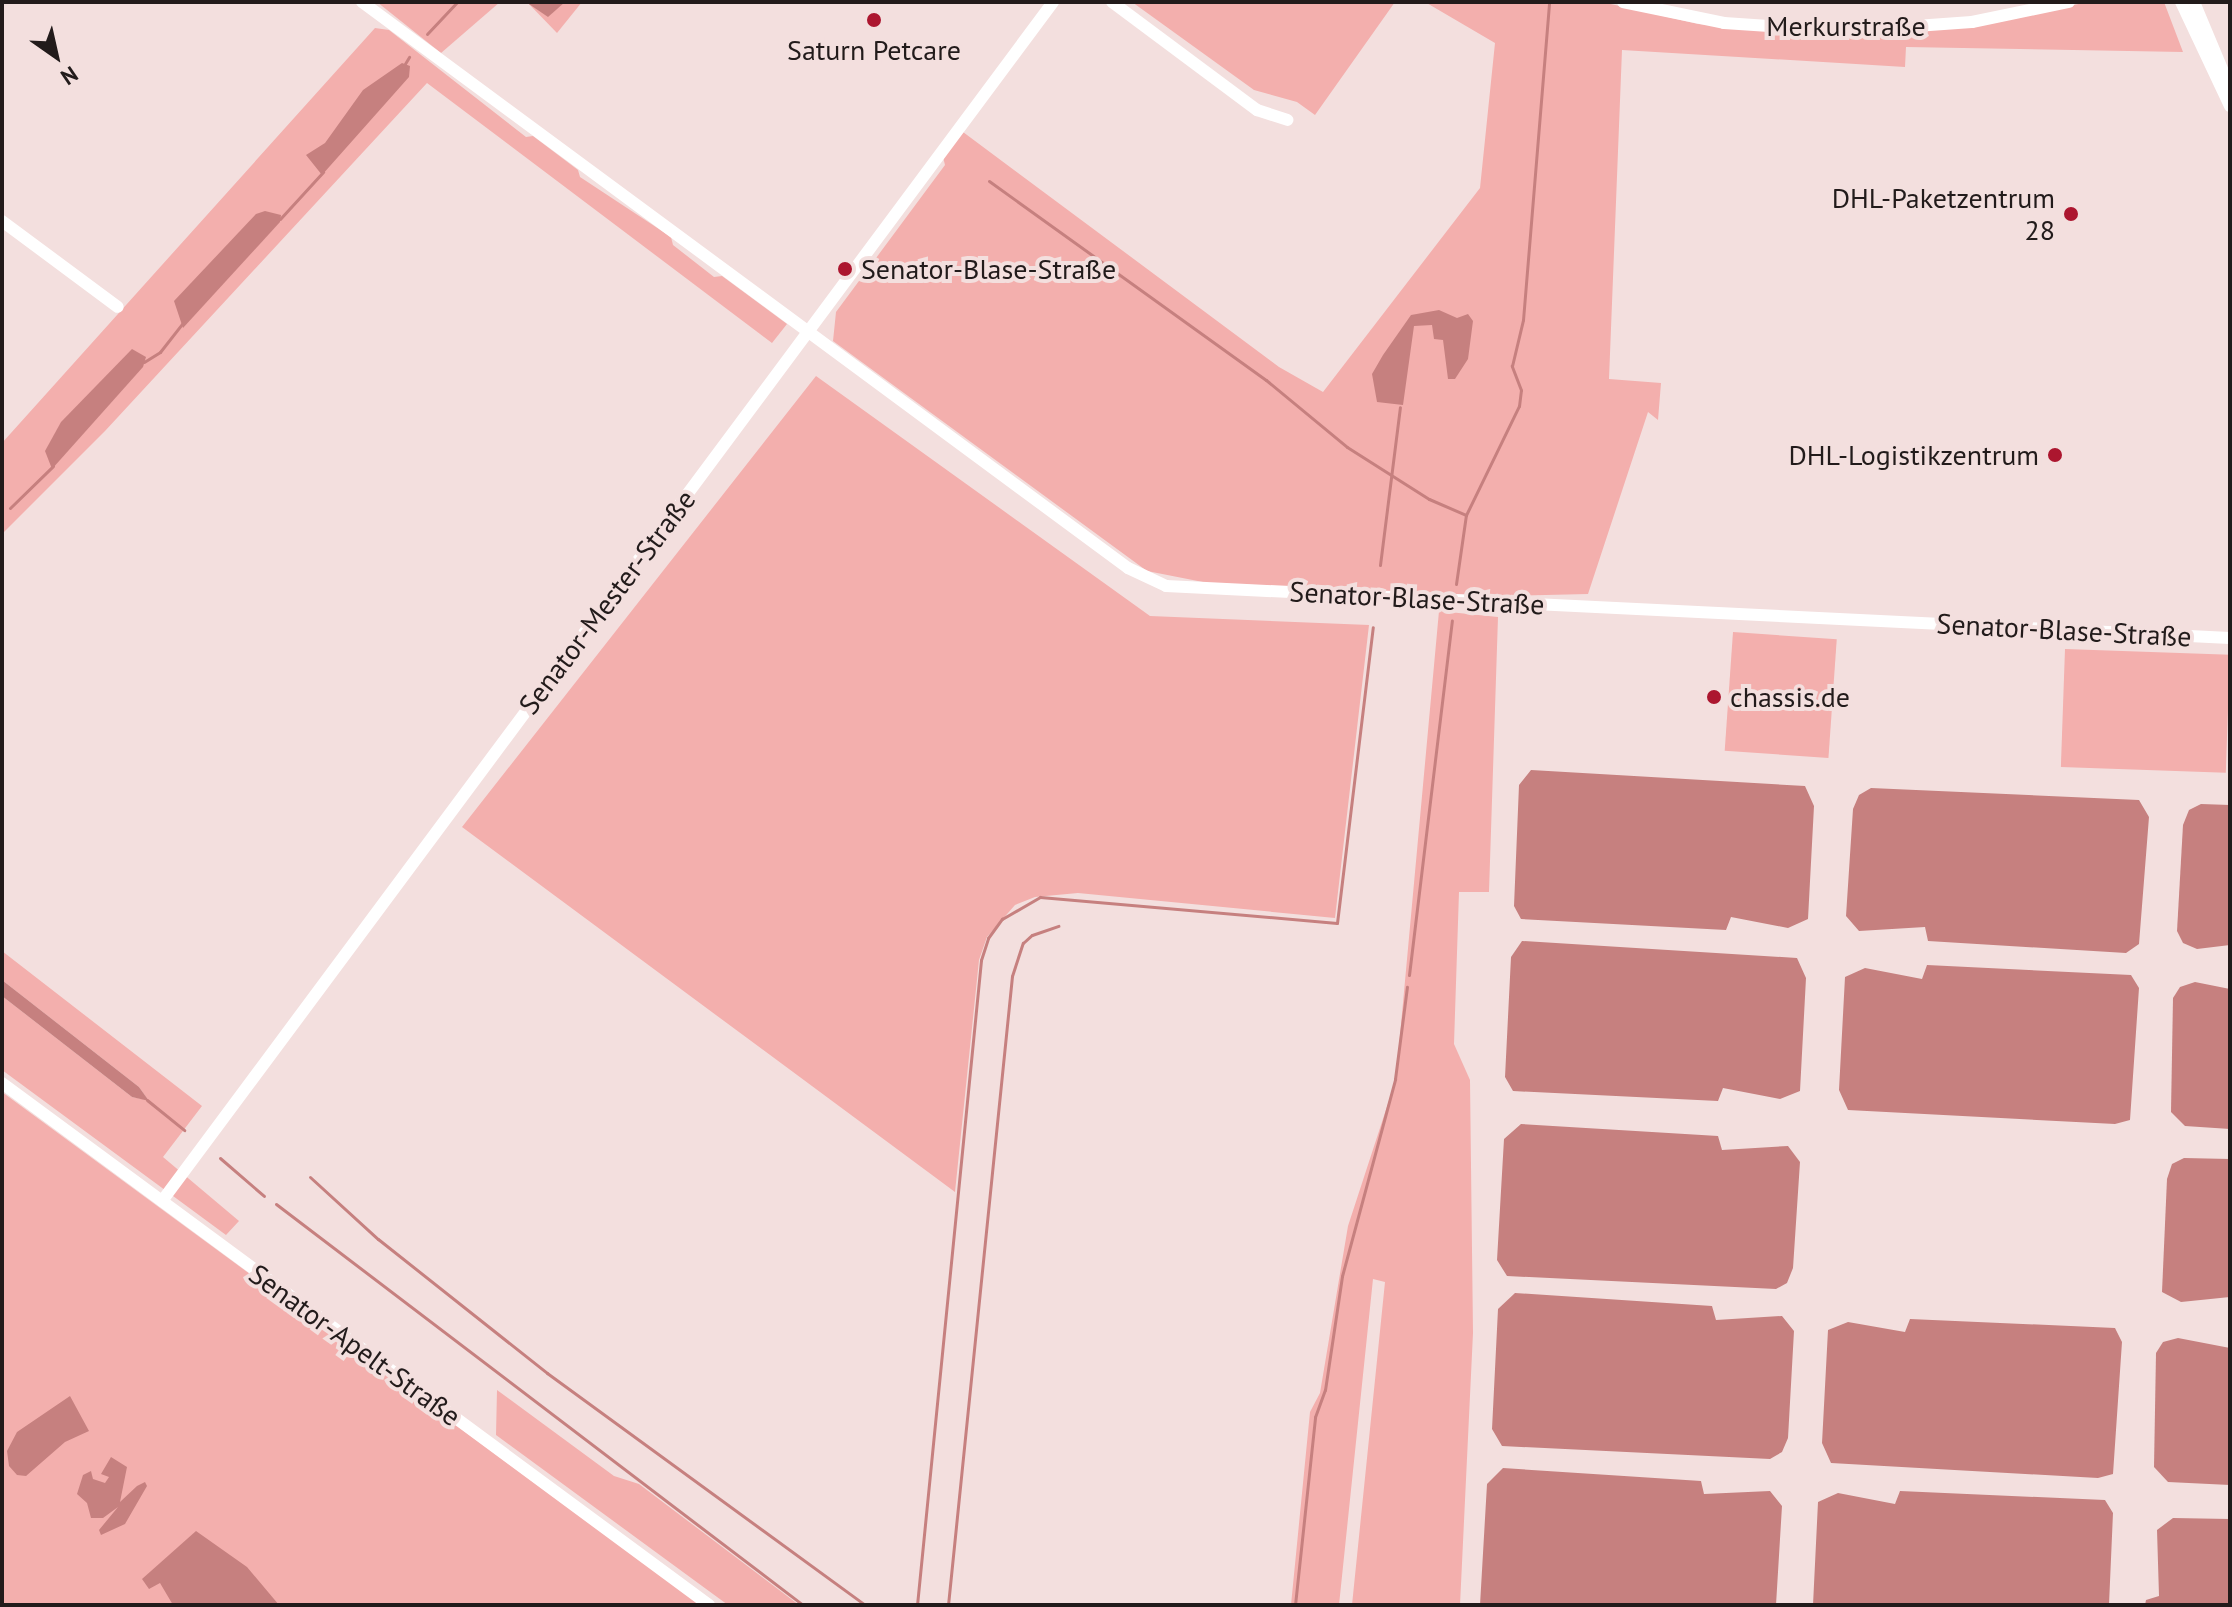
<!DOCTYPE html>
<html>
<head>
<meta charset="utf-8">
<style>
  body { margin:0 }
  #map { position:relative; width:2232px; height:1607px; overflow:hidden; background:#f3dfde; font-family:"PT Sans",sans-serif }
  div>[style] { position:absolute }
  .green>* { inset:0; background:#f3afad; transform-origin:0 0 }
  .water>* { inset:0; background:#c6807f }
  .stream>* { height:3px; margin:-1.5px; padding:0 1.5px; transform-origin:1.5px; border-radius:1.5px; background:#c6807f }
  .minor>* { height:12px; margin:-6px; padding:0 6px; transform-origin:6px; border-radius:6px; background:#fff }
  .dots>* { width:22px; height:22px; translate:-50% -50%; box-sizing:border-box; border:4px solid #f3dfde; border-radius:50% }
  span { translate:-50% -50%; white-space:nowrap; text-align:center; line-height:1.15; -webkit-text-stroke:8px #f3dfde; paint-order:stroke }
  .street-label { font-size:28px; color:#221b1b }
  .poi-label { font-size:28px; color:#221b1b }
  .right { translate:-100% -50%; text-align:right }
  .left { translate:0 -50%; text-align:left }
  .frame { position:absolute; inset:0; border:4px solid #221b1b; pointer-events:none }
  .north { position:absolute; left:16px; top:16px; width:80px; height:80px; -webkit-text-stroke:6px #f3dfde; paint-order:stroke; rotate:146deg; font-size:22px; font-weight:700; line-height:32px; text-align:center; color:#221b1b }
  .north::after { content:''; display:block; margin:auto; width:28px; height:36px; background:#221b1b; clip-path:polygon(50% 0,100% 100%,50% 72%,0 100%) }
</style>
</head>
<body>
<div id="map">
  <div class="green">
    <i style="clip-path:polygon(377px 2px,500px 2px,441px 53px)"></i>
    <i style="clip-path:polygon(527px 2px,582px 2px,557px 33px)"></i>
    <i style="clip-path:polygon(1132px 2px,1395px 2px,1315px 115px,1297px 102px,1254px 90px)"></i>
    <i style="clip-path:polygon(1425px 2px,1602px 2px,1698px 24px,1834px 36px,1974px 26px,2088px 2px,2164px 2px,2183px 52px,1906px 47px,1905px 67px,1622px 50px,1609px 379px,1661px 383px,1658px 420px,1648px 412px,1588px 594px,1498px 596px,1208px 583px,1147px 571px,833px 341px,836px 312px,945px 165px,943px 157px,963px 132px,1279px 367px,1323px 392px,1480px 188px,1495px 43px)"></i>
    <i style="clip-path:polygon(375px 28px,389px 30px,526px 137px,533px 136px,578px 170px,580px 177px,671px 237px,673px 245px,714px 277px,722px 276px,787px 324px,772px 343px,427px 83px,105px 431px,2px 534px,2px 443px)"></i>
    <i style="clip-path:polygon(816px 376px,1150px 616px,1369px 625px,1335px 918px,1078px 893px,1035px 897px,1015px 905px,987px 937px,979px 960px,955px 1192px,462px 827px)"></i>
    <i style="clip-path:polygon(1439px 611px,1498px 617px,1489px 892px,1459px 892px,1454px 1044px,1470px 1080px,1473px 1333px,1460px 1605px,1352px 1605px,1385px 1282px,1373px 1279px,1339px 1605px,1291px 1605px,1310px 1412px,1320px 1393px,1348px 1226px,1396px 1079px)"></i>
    <i style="left:1733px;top:632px;width:104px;height:119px;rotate:4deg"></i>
    <i style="left:2065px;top:649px;width:165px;height:118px;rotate:2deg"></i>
    <i style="clip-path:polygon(2px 951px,202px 1106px,163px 1157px,239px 1221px,226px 1235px,2px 1070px,2px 996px,132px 1097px,148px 1100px,139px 1087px,2px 980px)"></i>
    <i style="clip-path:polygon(2px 1092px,224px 1255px,701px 1605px,2px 1605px)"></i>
    <i style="clip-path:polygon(497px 1390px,614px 1476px,639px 1484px,799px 1605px,728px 1605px,496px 1435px)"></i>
  </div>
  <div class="water">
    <i style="clip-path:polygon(526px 2px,565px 2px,548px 17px)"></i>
    <i style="clip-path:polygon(402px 63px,410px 66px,409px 77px,322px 175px,306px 155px,325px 143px,363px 90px)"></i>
    <i style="clip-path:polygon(265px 211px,281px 215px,280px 222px,183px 328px,174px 301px,256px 214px)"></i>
    <i style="clip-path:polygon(1439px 310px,1457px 318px,1468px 314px,1473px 321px,1468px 359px,1455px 379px,1448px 379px,1443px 340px,1434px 339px,1432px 325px,1414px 326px,1403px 405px,1377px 402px,1372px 374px,1383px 355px,1411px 315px)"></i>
    <i style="clip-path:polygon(132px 349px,146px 357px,143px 367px,52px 469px,45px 451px,61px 422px)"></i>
    <i style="clip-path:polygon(1531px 770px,1805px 786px,1814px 806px,1808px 919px,1788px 928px,1731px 917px,1726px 930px,1521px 919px,1514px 906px,1519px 785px)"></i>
    <i style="clip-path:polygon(1871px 788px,2139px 800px,2149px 817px,2139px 944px,2126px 953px,1928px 941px,1925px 927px,1859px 931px,1846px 916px,1853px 809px,1859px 795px)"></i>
    <i style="clip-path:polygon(2201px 804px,2230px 805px,2230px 945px,2197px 949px,2183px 943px,2177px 931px,2183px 825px,2189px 810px)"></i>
    <i style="clip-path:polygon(1522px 941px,1797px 958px,1806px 978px,1800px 1091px,1780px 1099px,1723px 1088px,1718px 1101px,1513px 1091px,1505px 1077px,1511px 957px)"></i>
    <i style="clip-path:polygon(1927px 965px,2131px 975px,2139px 988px,2130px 1120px,2115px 1124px,1848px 1110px,1839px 1090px,1845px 977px,1865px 968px,1922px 979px)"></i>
    <i style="clip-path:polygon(2px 980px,139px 1087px,149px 1101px,132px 1097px,2px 996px)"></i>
    <i style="clip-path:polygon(2195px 982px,2230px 989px,2230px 1129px,2185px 1126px,2171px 1112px,2173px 998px,2180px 987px)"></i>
    <i style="clip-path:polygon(1521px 1124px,1718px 1136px,1722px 1150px,1788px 1146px,1800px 1162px,1793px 1268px,1787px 1283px,1776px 1289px,1507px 1276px,1497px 1260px,1504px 1139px)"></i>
    <i style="clip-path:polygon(2184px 1158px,2230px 1159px,2230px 1297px,2181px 1302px,2162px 1292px,2167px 1179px,2172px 1164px)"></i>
    <i style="clip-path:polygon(1515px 1293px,1712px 1306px,1716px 1320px,1782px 1316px,1794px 1331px,1788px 1438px,1782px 1452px,1770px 1459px,1502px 1446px,1492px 1429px,1498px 1309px)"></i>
    <i style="clip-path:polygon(1910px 1319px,2115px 1328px,2122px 1342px,2113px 1474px,2098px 1478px,1831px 1463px,1822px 1443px,1828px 1330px,1848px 1322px,1905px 1332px)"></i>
    <i style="clip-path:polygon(2178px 1338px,2230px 1348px,2230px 1485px,2168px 1482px,2154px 1467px,2156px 1353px,2163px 1342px)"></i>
    <i style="clip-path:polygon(70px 1396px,89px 1431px,65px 1442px,26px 1476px,17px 1475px,9px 1466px,7px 1451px,17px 1432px)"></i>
    <i style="clip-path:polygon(111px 1457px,127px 1467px,120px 1502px,137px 1486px,145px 1482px,147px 1486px,125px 1524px,101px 1535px,99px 1530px,118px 1507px,103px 1518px,91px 1518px,87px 1503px,77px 1494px,83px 1475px,91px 1471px,93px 1479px,105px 1483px,109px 1477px,101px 1474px)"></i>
    <i style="clip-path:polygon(1503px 1468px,1701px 1481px,1704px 1494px,1770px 1491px,1782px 1506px,1776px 1605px,1480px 1605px,1487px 1484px)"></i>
    <i style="clip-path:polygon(1900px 1491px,2105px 1500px,2113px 1513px,2109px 1605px,1813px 1605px,1818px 1502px,1838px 1493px,1895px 1504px)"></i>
    <i style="clip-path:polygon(2173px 1518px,2230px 1519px,2230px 1605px,2145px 1605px,2146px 1600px,2159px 1596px,2157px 1530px)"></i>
    <i style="clip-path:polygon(196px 1531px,247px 1567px,279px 1605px,173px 1605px,160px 1583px,149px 1589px,142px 1579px)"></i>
  </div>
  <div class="stream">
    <i style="left:427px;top:34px;width:44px;rotate:-46.8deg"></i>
    <i style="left:403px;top:67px;width:12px;rotate:-59deg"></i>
    <i style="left:989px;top:181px;width:341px;rotate:35.7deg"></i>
    <i style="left:1266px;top:380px;width:105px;rotate:39.6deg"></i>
    <i style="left:1347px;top:447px;width:97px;rotate:32.4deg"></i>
    <i style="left:1429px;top:499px;width:40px;rotate:23.4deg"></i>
    <i style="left:280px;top:219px;width:64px;rotate:-47.5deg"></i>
    <i style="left:144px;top:362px;width:19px;rotate:-32deg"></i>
    <i style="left:160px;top:352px;width:37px;rotate:-52deg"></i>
    <i style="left:10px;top:508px;width:60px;rotate:-44.3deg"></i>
    <i style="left:1380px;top:565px;width:159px;rotate:-82.8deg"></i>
    <i style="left:1456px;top:584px;width:70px;rotate:-81.8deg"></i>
    <i style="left:1466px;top:515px;width:121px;rotate:-64.1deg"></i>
    <i style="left:1519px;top:406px;width:16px;rotate:-83deg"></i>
    <i style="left:1521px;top:390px;width:26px;rotate:-111deg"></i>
    <i style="left:1512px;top:366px;width:47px;rotate:-76.6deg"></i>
    <i style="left:1523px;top:320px;width:319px;rotate:-85.3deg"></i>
    <i style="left:1409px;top:975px;width:357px;rotate:-83.1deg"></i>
    <i style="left:147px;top:1100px;width:48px;rotate:39deg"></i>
    <i style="left:220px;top:1158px;width:58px;rotate:40.8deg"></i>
    <i style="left:310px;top:1177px;width:92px;rotate:42.4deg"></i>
    <i style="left:378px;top:1239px;width:216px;rotate:38.4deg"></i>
    <i style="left:547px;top:1373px;width:394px;rotate:36.1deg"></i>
    <i style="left:276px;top:1204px;width:662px;rotate:37.27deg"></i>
    <i style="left:917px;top:1605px;width:648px;rotate:-84.33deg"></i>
    <i style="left:981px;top:960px;width:23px;rotate:-72deg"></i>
    <i style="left:988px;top:938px;width:24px;rotate:-54deg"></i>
    <i style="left:1002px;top:919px;width:44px;rotate:-30.1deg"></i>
    <i style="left:1040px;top:897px;width:298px;rotate:5deg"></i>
    <i style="left:1337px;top:923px;width:298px;rotate:-83.1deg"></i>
    <i style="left:948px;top:1605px;width:632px;rotate:-84.19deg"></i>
    <i style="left:1012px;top:976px;width:35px;rotate:-72deg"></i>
    <i style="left:1023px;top:943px;width:12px;rotate:-42deg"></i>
    <i style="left:1032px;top:935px;width:28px;rotate:-19deg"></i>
    <i style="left:1295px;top:1605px;width:189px;rotate:-83.9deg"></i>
    <i style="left:1315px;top:1417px;width:29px;rotate:-70deg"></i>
    <i style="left:1325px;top:1390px;width:115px;rotate:-81.5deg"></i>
    <i style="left:1342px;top:1276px;width:204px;rotate:-74.9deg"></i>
    <i style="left:1395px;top:1079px;width:93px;rotate:-82.6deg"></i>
  </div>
  <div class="minor">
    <i style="left:362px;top:2px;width:952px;rotate:36.46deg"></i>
    <i style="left:1128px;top:568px;width:42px;rotate:25.3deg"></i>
    <i style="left:1166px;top:586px;width:1065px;rotate:2.8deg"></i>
    <i style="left:1112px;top:2px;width:181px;rotate:36.7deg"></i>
    <i style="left:1257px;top:110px;width:32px;rotate:18deg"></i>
    <i style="left:1623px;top:2px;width:103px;rotate:11.7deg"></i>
    <i style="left:1724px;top:23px;width:122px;rotate:3.8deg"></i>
    <i style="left:1846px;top:31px;width:126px;rotate:-4.1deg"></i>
    <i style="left:1972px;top:22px;width:99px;rotate:-11.7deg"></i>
    <i style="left:2181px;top:2px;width:115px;rotate:64.8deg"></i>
    <i style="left:2194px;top:2px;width:93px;rotate:67.3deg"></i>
    <i style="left:2px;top:221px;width:144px;rotate:36.6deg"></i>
    <i style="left:2px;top:1083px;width:879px;rotate:36.44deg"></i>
    <i style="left:162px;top:1201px;width:1494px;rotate:-53.38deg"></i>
  </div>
  <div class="dots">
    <i style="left:874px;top:20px;background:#ac162f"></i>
    <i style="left:2071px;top:214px;background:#ac162f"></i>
    <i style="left:845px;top:269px;background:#ac162f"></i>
    <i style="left:2055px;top:455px;background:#ac162f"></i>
    <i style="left:1714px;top:697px;background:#ac162f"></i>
  </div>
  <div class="street-label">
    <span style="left:1846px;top:26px">Merkurstraße</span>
    <span style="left:1417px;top:598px;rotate:3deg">Senator-Blase-Straße</span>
    <span style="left:607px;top:602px;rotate:-53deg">Senator-Mester-Straße</span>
    <span style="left:2064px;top:630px;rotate:3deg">Senator-Blase-Straße</span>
    <span style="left:355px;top:1345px;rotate:36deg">Senator-Apelt-Straße</span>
  </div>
  <div class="poi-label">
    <span style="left:874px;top:50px">Saturn Petcare</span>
    <span class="right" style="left:2055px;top:214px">DHL-Paketzentrum<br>28</span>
    <span class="left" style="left:861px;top:269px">Senator-Blase-Straße</span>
    <span class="right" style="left:2039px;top:455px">DHL-Logistikzentrum</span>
    <span class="left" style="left:1730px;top:697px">chassis.de</span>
  </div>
  <div class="frame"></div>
  <div class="north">N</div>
</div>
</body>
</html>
